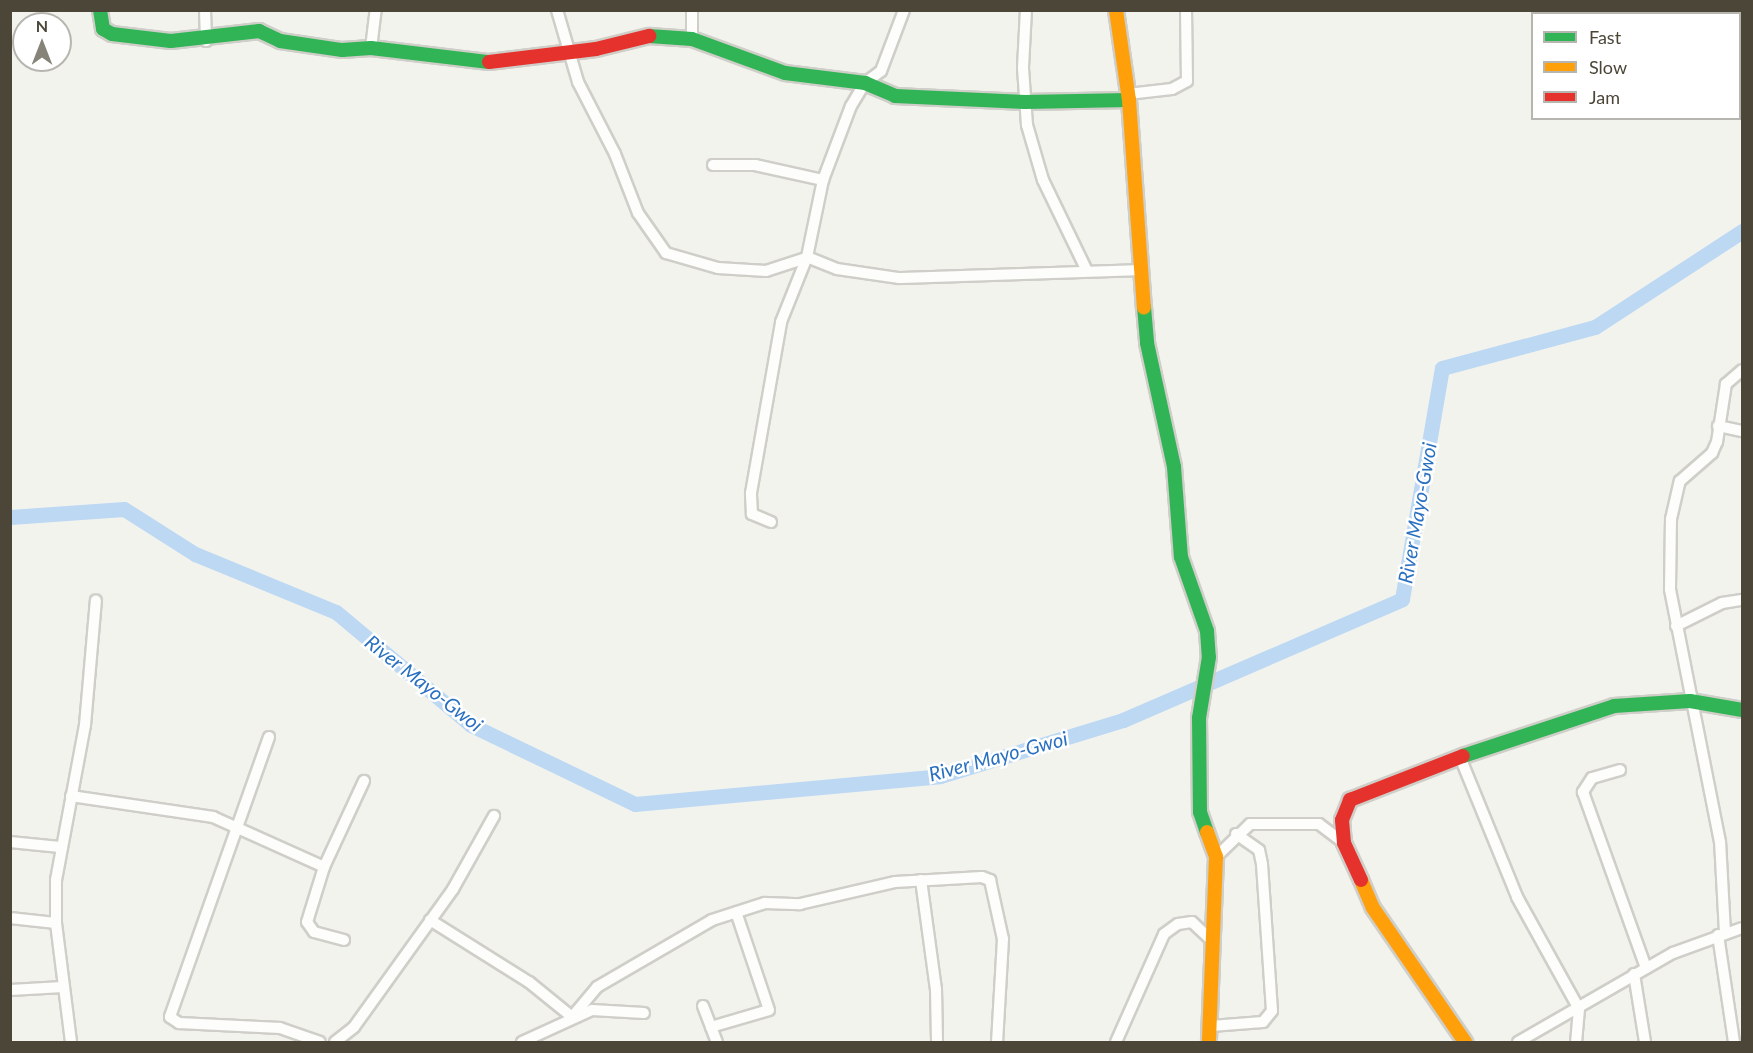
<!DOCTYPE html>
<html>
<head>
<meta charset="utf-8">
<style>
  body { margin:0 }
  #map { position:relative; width:1753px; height:1053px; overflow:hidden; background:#f3f3ee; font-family:Lato,sans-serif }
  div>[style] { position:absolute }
  .river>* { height:15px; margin:-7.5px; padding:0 7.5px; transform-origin:7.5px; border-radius:7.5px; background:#bcd8f3 }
  .roads { filter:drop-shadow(2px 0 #cfcec8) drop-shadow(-2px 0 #cfcec8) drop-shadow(0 2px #cfcec8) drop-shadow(0 -2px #cfcec8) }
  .street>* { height:10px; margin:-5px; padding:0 5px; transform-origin:5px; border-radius:5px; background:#fdfdfc }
  .fast>* { height:14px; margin:-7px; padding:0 7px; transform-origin:7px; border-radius:7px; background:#30b455 }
  .slow>* { height:14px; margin:-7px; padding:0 7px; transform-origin:7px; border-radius:7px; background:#ff9f0a }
  .jam>* { height:14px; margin:-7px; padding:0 7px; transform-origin:7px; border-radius:7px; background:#e5322d }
  span { translate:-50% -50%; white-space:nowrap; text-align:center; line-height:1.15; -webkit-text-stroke:5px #fff; paint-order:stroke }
  .water-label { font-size:20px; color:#2970c0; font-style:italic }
  .frame { position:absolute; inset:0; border:12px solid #4b4638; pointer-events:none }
  .legend { position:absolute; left:1531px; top:12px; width:210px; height:108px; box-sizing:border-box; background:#fff; border:2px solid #b7b5af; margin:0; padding:8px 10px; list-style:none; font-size:18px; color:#4b4638 }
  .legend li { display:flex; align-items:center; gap:12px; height:30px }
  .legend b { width:30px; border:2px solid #b7b5af }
  .north { position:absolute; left:12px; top:12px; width:60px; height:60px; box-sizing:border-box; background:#fff; border:2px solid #b7b5af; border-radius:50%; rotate:0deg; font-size:16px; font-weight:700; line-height:24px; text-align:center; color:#4b4638 }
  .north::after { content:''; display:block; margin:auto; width:21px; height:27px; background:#868378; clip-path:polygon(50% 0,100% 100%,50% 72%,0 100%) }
</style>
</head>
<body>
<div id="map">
  <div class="river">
    <i style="left:10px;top:517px;width:114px;rotate:-4deg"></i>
    <i style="left:124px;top:509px;width:84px;rotate:32.4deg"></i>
    <i style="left:195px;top:554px;width:152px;rotate:22.4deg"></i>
    <i style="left:336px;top:612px;width:176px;rotate:39.9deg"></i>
    <i style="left:471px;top:725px;width:182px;rotate:25.7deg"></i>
    <i style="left:635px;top:804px;width:306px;rotate:-5.2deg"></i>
    <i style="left:940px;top:776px;width:191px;rotate:-17deg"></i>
    <i style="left:1123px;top:720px;width:304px;rotate:-23.4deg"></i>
    <i style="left:1402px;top:599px;width:234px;rotate:-80.2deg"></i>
    <i style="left:1442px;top:368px;width:158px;rotate:-15deg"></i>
    <i style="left:1595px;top:327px;width:176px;rotate:-33.1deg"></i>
  </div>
  <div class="roads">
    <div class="street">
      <i style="left:205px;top:10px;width:31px;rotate:88deg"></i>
      <i style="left:557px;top:10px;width:75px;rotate:73.7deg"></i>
      <i style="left:578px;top:82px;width:81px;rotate:62.8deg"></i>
      <i style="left:615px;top:154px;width:63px;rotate:68.7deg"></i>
      <i style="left:638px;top:213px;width:49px;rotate:55deg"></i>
      <i style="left:666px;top:253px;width:54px;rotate:16.1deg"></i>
      <i style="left:718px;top:268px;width:48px;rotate:3.6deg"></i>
      <i style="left:766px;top:271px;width:42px;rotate:-18deg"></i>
      <i style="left:1026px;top:10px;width:58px;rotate:93deg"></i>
      <i style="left:1023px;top:68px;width:57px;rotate:86deg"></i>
      <i style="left:1027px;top:125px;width:57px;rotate:73.8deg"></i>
      <i style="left:1043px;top:180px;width:101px;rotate:64.2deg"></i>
      <i style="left:692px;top:39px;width:29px;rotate:-90deg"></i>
      <i style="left:371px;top:48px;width:38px;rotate:-83deg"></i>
      <i style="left:1128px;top:94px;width:44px;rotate:-6.5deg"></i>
      <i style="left:1172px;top:89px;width:17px;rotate:-28deg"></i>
      <i style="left:1187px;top:81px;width:71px;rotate:-90.8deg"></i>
      <i style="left:713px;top:165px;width:42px"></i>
      <i style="left:755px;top:165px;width:70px;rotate:12.4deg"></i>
      <i style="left:807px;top:257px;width:32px;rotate:22deg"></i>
      <i style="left:837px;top:269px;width:63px;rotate:8.3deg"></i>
      <i style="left:899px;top:278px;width:239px;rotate:-1.9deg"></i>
      <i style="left:1718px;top:426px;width:25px;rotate:12deg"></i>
      <i style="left:771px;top:522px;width:21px;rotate:-157deg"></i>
      <i style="left:752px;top:514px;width:21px;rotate:-93deg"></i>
      <i style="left:751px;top:493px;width:174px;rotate:-80deg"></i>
      <i style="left:781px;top:322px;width:70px;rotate:-68.2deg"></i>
      <i style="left:807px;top:257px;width:79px;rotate:-78.3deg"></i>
      <i style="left:823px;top:180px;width:79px;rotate:-69.3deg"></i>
      <i style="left:851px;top:106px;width:27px;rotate:-59deg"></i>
      <i style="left:865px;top:83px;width:20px;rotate:-37deg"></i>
      <i style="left:881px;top:71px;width:65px;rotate:-69.3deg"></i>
      <i style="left:1676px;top:626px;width:51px;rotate:-26.6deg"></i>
      <i style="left:1722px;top:603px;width:20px;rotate:-9deg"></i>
      <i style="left:269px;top:737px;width:297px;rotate:109.5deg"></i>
      <i style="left:170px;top:1017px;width:11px;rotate:34deg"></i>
      <i style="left:179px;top:1023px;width:101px;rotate:2.8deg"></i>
      <i style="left:280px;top:1028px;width:42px;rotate:19.3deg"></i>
      <i style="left:1460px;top:757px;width:151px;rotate:67.8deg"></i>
      <i style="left:1517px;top:897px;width:128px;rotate:61deg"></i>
      <i style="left:1579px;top:1009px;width:33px;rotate:95deg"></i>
      <i style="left:1620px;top:770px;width:29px;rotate:164deg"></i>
      <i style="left:1592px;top:778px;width:17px;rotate:123deg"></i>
      <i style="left:1583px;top:792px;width:187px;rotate:70.3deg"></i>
      <i style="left:71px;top:796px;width:144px;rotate:8.4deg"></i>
      <i style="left:213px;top:817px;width:122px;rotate:24.2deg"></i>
      <i style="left:10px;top:842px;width:50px;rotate:5.7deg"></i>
      <i style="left:1216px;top:857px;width:47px;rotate:-44.1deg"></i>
      <i style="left:1250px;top:824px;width:69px"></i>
      <i style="left:1319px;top:824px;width:31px;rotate:37deg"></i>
      <i style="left:921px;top:880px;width:110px;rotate:82.2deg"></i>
      <i style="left:936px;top:989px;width:53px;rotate:88.9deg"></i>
      <i style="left:10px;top:918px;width:46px;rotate:6.2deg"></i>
      <i style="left:430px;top:920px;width:117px;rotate:32.1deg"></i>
      <i style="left:529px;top:982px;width:55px;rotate:39.1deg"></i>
      <i style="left:1725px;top:933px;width:91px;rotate:-93.1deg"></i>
      <i style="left:1720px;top:842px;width:258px;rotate:-101.2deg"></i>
      <i style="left:1670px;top:589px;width:70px;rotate:-89.2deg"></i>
      <i style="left:1671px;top:519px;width:39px;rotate:-77deg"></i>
      <i style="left:1680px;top:481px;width:43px;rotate:-41.2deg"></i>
      <i style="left:1712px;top:453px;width:12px;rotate:-66deg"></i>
      <i style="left:1717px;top:442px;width:59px;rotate:-81.2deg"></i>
      <i style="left:1726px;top:384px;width:21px;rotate:-41deg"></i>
      <i style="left:1718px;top:935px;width:108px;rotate:81.5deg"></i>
      <i style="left:344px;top:940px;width:31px;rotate:-165deg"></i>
      <i style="left:314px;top:932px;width:12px;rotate:-125deg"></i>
      <i style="left:307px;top:922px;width:58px;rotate:-72.8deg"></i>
      <i style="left:324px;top:867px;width:95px;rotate:-65.1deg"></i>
      <i style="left:1634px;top:974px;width:69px;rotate:80.8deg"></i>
      <i style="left:10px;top:990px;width:53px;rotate:-3.2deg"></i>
      <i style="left:703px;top:1006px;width:39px;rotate:69deg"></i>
      <i style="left:572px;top:1017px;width:39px;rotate:-50deg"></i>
      <i style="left:597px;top:987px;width:133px;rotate:-30.2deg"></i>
      <i style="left:712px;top:920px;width:56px;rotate:-17.8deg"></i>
      <i style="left:765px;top:903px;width:35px;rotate:2deg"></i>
      <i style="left:800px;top:904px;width:98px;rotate:-13deg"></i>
      <i style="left:895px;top:882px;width:87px;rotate:-3.3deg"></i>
      <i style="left:982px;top:877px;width:9px;rotate:21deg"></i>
      <i style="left:990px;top:880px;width:60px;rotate:77.6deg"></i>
      <i style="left:1003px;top:939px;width:103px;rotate:93.3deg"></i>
      <i style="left:1211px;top:1026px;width:52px;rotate:-4.4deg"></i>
      <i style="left:1263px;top:1022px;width:14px;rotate:-51deg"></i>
      <i style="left:1272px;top:1011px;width:147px;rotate:-93.9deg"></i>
      <i style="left:1262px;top:864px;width:14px;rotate:-102deg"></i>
      <i style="left:1259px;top:850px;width:28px;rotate:-145deg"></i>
      <i style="left:711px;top:1027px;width:60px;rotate:-16.3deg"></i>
      <i style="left:769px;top:1010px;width:103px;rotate:-108.6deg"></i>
      <i style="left:71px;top:1042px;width:120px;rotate:-97.2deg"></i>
      <i style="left:56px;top:923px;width:43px;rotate:-90deg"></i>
      <i style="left:56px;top:880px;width:158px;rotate:-79.4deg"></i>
      <i style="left:85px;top:725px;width:125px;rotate:-85deg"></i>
      <i style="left:335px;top:1042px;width:24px;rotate:-38deg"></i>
      <i style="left:354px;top:1027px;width:170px;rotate:-54.3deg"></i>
      <i style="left:453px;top:889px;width:84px;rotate:-60.7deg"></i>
      <i style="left:522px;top:1042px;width:77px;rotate:-24.6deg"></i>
      <i style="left:592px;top:1010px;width:52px;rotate:3.3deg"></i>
      <i style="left:1116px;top:1042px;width:118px;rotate:-66deg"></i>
      <i style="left:1164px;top:934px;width:17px;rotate:-36deg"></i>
      <i style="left:1178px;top:924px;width:14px;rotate:-8deg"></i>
      <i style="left:1192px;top:922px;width:25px;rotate:43deg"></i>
      <i style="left:1518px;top:1042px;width:179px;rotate:-29.9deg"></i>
      <i style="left:1673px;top:953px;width:73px;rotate:-19.9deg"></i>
    </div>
    <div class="fast">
      <i style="left:100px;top:10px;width:19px;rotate:81deg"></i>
      <i style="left:103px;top:29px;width:10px;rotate:29deg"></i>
      <i style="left:112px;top:34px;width:59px;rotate:6.8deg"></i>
      <i style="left:171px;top:41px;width:89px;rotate:-6.5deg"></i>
      <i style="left:259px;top:31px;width:23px;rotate:25deg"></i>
      <i style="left:280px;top:41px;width:63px;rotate:8.3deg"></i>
      <i style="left:342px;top:50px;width:29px;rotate:-4deg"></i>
      <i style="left:371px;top:48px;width:119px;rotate:6.8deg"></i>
      <i style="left:649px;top:36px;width:43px;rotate:4deg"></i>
      <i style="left:692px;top:39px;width:99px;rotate:20.1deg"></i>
      <i style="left:785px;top:73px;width:81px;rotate:7.1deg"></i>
      <i style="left:865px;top:83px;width:33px;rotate:23deg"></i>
      <i style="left:895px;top:96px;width:130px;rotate:2.6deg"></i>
      <i style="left:1025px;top:102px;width:104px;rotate:-1.1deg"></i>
      <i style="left:1144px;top:307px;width:36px;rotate:85deg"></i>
      <i style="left:1147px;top:343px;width:127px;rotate:77.7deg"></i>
      <i style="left:1174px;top:467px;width:90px;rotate:85.6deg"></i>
      <i style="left:1181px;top:557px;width:78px;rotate:70.6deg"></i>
      <i style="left:1207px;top:631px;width:26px;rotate:86deg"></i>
      <i style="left:1209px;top:657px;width:62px;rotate:99.3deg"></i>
      <i style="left:1199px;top:718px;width:94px;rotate:89.4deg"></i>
      <i style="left:1200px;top:812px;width:21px;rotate:71deg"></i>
      <i style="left:1463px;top:756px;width:159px;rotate:-18.3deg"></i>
      <i style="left:1614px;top:706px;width:76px;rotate:-3.8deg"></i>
      <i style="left:1690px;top:701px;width:53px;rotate:9.8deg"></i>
    </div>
    <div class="slow">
      <i style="left:1116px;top:10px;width:91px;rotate:81.8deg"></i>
      <i style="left:1129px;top:100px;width:208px;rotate:85.9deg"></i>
      <i style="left:1207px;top:832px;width:27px;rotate:70deg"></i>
      <i style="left:1216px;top:857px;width:185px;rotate:92.2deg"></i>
      <i style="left:1361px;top:880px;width:30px;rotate:67deg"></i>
      <i style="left:1373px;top:908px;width:163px;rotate:55.5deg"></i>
    </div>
    <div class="jam">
      <i style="left:489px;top:62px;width:108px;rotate:-6.9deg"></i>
      <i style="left:596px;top:49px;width:55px;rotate:-13.8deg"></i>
      <i style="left:1361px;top:880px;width:41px;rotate:-114.7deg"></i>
      <i style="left:1344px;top:843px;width:23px;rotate:-95deg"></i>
      <i style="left:1342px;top:820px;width:22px;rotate:-68deg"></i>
      <i style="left:1350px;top:800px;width:121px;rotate:-21.3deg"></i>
    </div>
  </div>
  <div class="water-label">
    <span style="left:1417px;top:513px;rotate:-80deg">River Mayo-Gwoi</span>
    <span style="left:424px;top:683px;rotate:38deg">River Mayo-Gwoi</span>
    <span style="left:998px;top:756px;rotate:-15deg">River Mayo-Gwoi</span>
  </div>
  <div class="frame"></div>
  <ul class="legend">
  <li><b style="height:8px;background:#30b455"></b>Fast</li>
  <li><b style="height:8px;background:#ff9f0a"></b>Slow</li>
  <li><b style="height:8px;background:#e5322d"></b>Jam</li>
  </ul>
  <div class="north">N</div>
</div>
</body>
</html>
